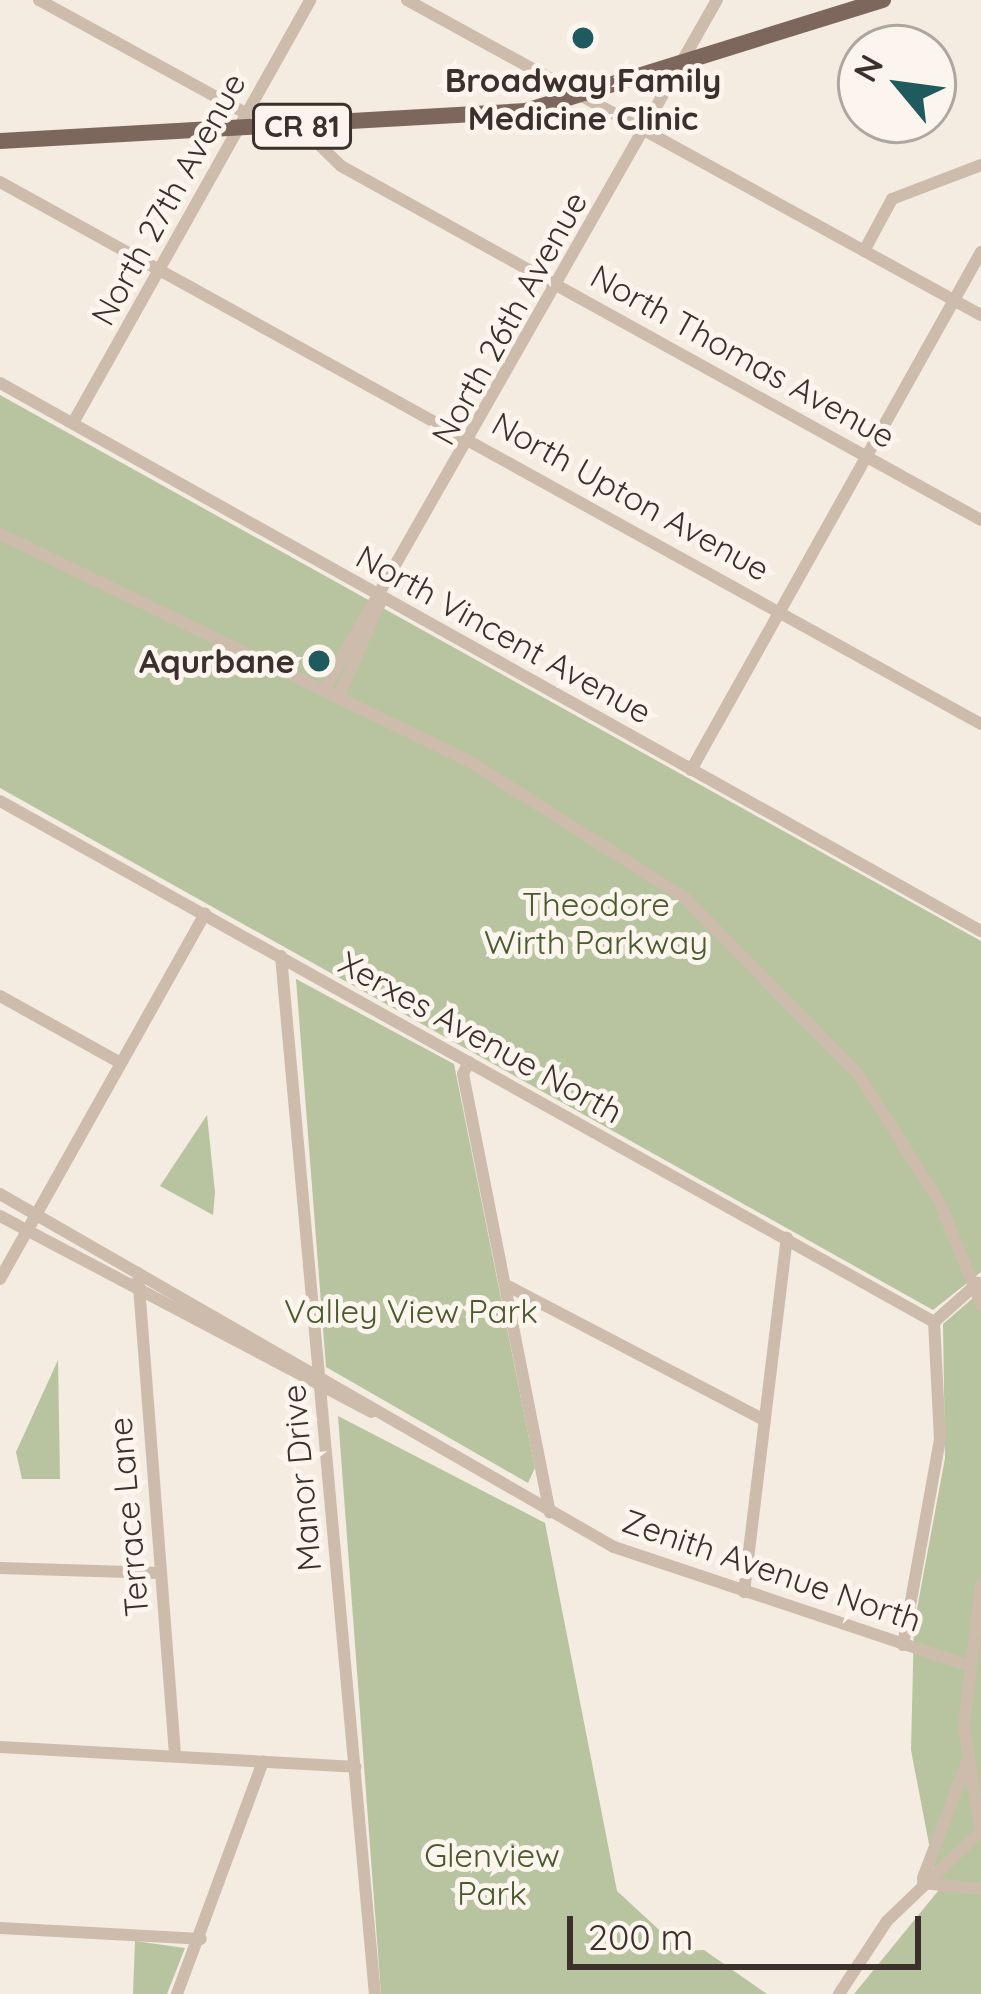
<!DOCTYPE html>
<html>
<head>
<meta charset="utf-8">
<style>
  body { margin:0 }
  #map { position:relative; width:981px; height:1994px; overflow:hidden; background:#f4ebe1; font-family:Quicksand,sans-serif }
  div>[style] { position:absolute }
  .green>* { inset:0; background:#b8c4a0 }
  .minor>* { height:12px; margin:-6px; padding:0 6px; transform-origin:6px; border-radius:6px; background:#cdbbac }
  .major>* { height:16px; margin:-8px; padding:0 8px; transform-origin:8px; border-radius:8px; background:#7d675c }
  .dots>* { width:33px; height:33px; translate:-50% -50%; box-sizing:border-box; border:6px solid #fbf5ee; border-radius:50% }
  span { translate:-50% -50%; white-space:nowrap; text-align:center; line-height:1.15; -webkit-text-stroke:10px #fbf5ee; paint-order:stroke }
  .shield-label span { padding:3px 9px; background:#fbf5ee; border:3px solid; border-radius:9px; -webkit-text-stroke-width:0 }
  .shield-label { font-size:30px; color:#3b302b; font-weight:700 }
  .poi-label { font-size:33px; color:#3b302b; font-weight:700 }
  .right { translate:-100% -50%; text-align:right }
  .street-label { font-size:33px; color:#3b302b }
  .park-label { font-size:33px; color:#4a5a2e }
  .north { position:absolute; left:837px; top:24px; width:120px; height:120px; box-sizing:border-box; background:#fbf5ee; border:3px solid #aea6a0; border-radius:50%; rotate:299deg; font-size:33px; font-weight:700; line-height:48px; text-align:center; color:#3b302b }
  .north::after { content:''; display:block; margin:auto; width:42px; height:54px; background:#1f5a5e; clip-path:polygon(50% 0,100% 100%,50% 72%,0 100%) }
  .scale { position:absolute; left:567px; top:1916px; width:354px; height:54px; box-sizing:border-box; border:6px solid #3b302b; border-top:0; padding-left:15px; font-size:36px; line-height:42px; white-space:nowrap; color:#3b302b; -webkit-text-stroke:9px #fbf5ee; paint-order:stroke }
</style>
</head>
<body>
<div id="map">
  <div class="green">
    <i style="clip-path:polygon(0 395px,981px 941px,981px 1272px,933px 1310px,0 788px)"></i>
    <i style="clip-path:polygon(296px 979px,454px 1064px,535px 1468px,528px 1483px,326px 1367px)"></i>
    <i style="clip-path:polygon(207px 1115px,215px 1192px,213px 1215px,160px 1186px)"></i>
    <i style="clip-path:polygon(981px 1291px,981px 1994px,854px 1994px,938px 1891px,911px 1750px,914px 1625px,945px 1458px,943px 1324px)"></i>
    <i style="clip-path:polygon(58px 1360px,60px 1479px,22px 1479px,16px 1452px)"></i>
    <i style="clip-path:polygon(338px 1416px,545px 1523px,617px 1891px,682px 1951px,704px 1950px,767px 1994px,381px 1994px)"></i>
    <i style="clip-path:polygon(135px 1941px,185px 1948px,167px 1994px,133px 1994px)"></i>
  </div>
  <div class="minor">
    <i style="left:39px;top:0;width:237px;rotate:28.7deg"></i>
    <i style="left:407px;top:0;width:655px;rotate:28.76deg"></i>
    <i style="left:300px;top:126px;width:57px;rotate:44.3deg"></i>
    <i style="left:341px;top:166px;width:731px;rotate:28.95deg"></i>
    <i style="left:0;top:182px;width:1121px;rotate:28.92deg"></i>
    <i style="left:864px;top:251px;width:59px;rotate:-61.7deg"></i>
    <i style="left:892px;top:199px;width:95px;rotate:-20.9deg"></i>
    <i style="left:0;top:383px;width:1124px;rotate:29.19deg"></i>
    <i style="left:73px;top:423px;width:485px;rotate:-60.7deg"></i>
    <i style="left:0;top:534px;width:521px;rotate:25.83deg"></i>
    <i style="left:469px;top:761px;width:256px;rotate:32.4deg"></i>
    <i style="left:685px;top:898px;width:248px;rotate:45.5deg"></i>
    <i style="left:859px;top:1075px;width:151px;rotate:57.7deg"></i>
    <i style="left:940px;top:1203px;width:109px;rotate:67.9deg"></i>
    <i style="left:325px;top:688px;width:792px;rotate:-60.33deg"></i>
    <i style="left:339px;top:695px;width:105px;rotate:-65.9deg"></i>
    <i style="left:691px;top:770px;width:594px;rotate:-60.76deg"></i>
    <i style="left:0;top:801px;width:1069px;rotate:29.15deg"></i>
    <i style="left:281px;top:956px;width:1042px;rotate:84.83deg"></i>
    <i style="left:0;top:996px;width:138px;rotate:29deg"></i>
    <i style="left:469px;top:1062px;width:13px;rotate:117deg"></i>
    <i style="left:463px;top:1074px;width:447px;rotate:78.8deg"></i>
    <i style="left:0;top:1194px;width:708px;rotate:29.9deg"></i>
    <i style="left:614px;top:1547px;width:374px;rotate:18.5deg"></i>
    <i style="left:0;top:1216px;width:420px;rotate:27.8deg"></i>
    <i style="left:138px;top:1273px;width:483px;rotate:85.6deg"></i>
    <i style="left:0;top:1279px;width:419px;rotate:-60.7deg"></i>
    <i style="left:506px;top:1285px;width:289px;rotate:27.6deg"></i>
    <i style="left:934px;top:1322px;width:59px;rotate:-41.6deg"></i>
    <i style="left:0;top:1568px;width:160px;rotate:1.8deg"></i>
    <i style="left:981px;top:1585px;width:142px;rotate:96.9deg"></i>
    <i style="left:964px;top:1726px;width:110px;rotate:81.1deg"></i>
    <i style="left:744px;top:1592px;width:357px;rotate:-83.1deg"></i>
    <i style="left:903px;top:1645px;width:208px;rotate:-79.8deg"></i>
    <i style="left:940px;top:1440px;width:118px;rotate:-92.9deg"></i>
    <i style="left:0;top:1747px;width:356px;rotate:3.2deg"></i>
    <i style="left:923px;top:1878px;width:124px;rotate:-69.2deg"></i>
    <i style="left:923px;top:1883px;width:58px;rotate:5.9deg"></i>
    <i style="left:0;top:1928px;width:201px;rotate:3.1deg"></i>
    <i style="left:177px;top:1994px;width:248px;rotate:-69.7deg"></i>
    <i style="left:839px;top:1994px;width:87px;rotate:-56.7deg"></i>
    <i style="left:887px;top:1921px;width:130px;rotate:-43.8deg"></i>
  </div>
  <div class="major">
    <i style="left:0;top:141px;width:527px;rotate:-3.26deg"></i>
    <i style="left:526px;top:111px;width:374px;rotate:-17.3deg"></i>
  </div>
  <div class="dots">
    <i style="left:583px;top:38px;background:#1f5a5e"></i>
    <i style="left:319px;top:661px;background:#1f5a5e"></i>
  </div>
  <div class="shield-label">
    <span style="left:302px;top:126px">CR 81</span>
  </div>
  <div class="poi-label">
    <span style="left:583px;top:99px">Broadway Family<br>Medicine Clinic</span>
    <span class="right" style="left:295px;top:661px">Aqurbane</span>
  </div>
  <div class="street-label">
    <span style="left:168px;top:199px;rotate:-61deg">North 27th Avenue</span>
    <span style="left:509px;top:318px;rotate:-61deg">North 26th Avenue</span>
    <span style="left:743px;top:356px;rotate:29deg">North Thomas Avenue</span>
    <span style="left:631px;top:496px;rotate:29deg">North Upton Avenue</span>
    <span style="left:504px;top:634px;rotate:29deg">North Vincent Avenue</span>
    <span style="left:481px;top:1037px;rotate:29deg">Xerxes Avenue North</span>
    <span style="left:301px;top:1478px;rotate:-95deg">Manor Drive</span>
    <span style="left:128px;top:1517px;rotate:-95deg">Terrace Lane</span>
    <span style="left:772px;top:1570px;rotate:19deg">Zenith Avenue North</span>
  </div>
  <div class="park-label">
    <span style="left:596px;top:923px">Theodore<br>Wirth Parkway</span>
    <span style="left:411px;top:1311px">Valley View Park</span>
    <span style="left:492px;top:1874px">Glenview<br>Park</span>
  </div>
  <div class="north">N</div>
  <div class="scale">200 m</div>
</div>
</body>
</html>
